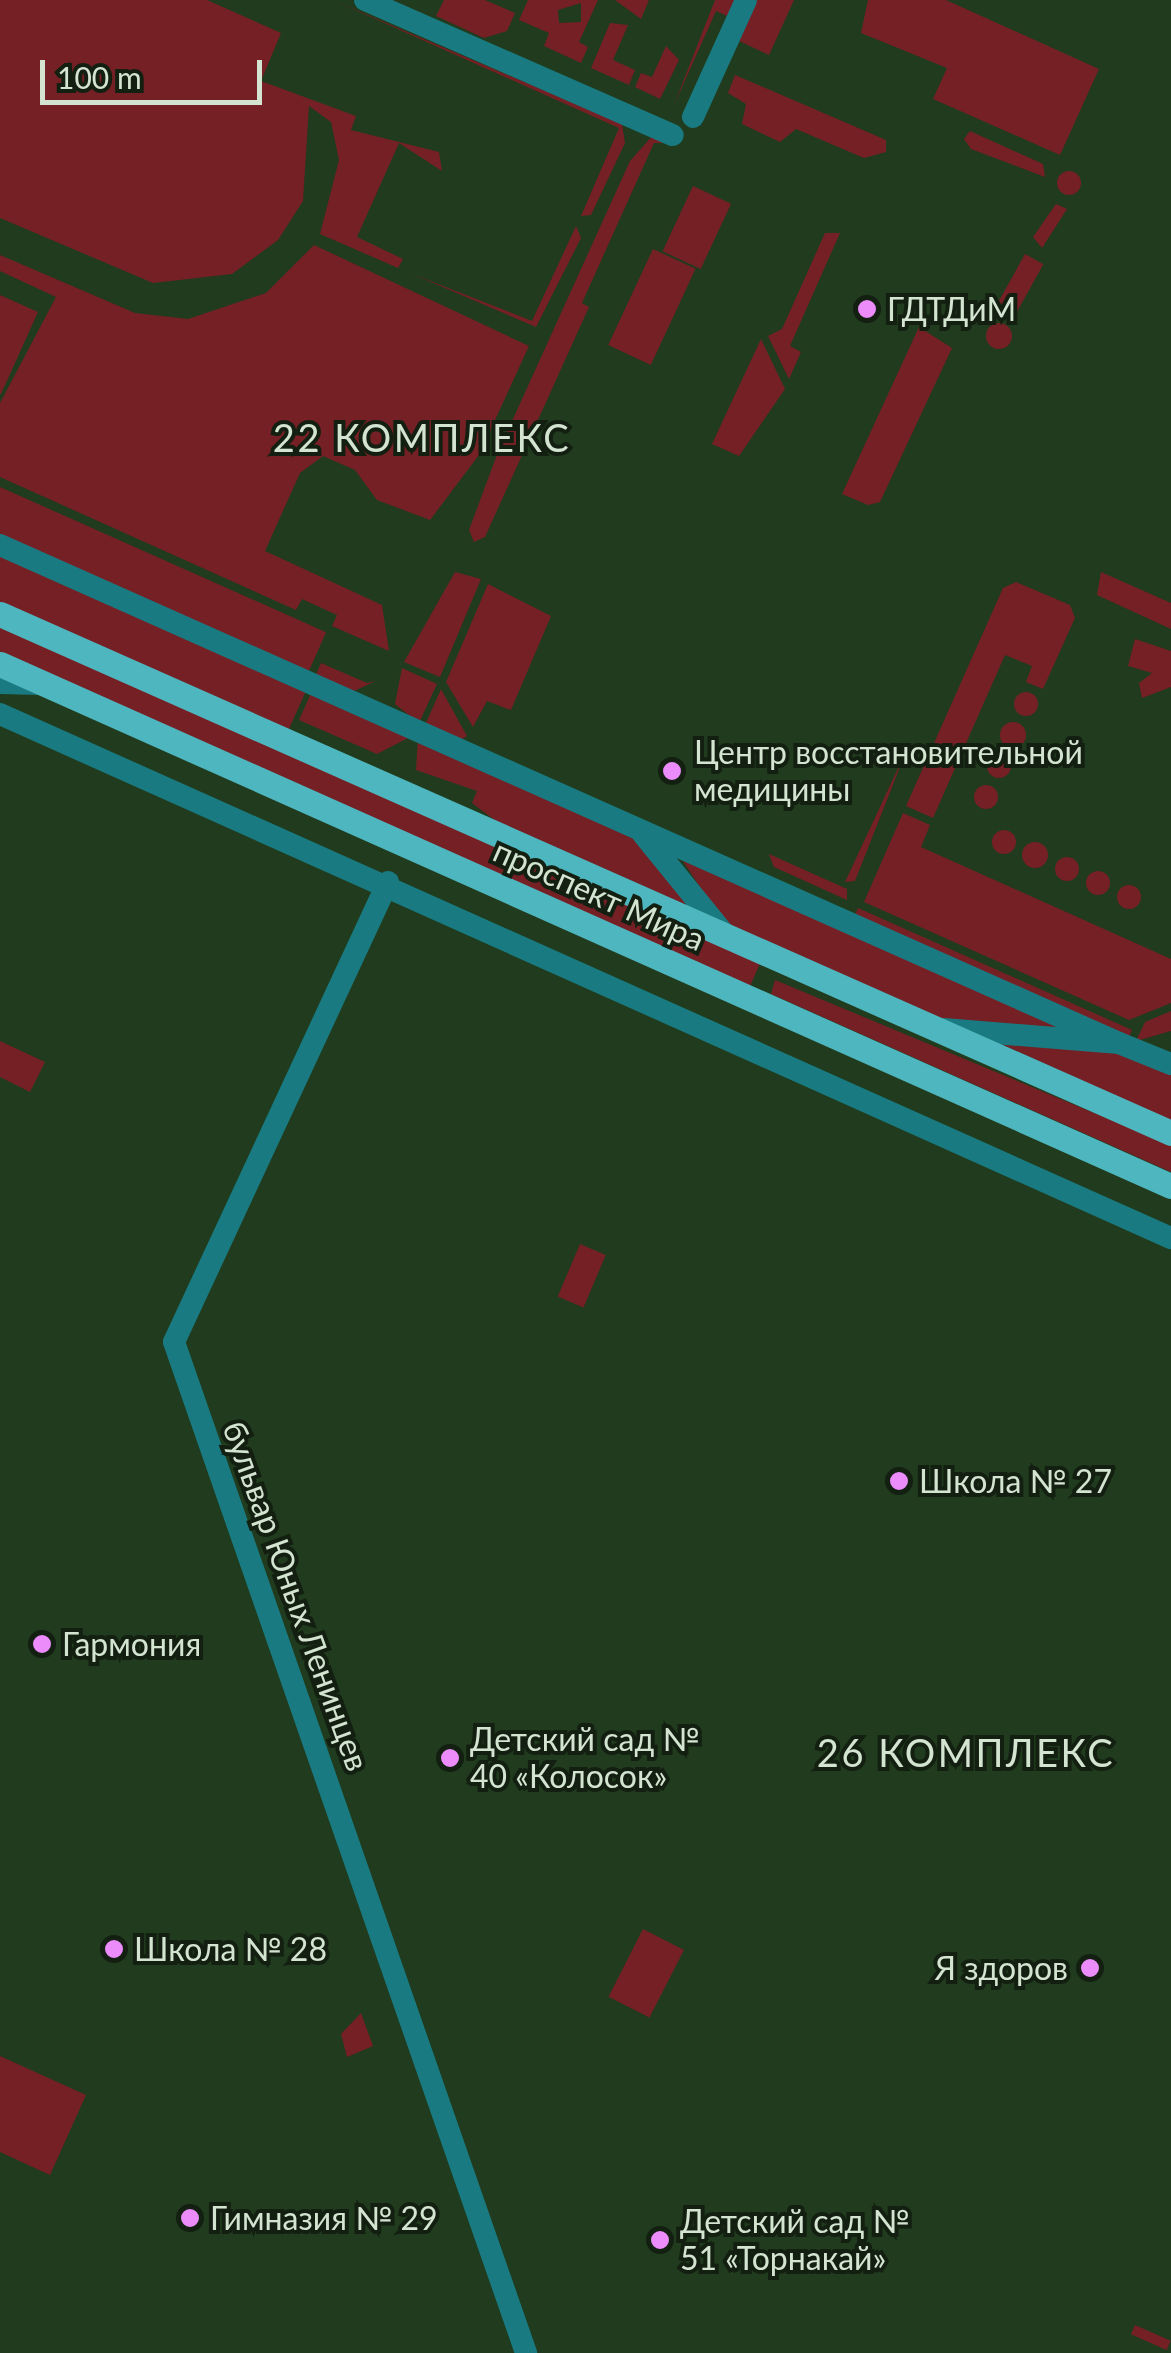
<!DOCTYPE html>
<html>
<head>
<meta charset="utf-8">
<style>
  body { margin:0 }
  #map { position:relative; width:1171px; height:2353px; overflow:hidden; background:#203b1d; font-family:Lato,sans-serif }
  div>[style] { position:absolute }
  .green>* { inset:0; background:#752025; transform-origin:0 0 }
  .round { border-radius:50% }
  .minor>* { height:22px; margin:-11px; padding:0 11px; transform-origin:11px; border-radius:11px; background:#197b81 }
  .major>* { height:25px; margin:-12.5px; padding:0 12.5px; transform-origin:12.5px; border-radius:12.5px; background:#4eb6be }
  .dots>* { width:28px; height:28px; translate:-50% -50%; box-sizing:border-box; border:5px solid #131f11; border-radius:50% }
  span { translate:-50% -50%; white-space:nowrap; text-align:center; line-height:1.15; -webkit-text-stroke:8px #131f11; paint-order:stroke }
  .poi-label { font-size:32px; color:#d3e4d1 }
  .left { translate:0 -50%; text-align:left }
  .right { translate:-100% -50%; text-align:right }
  .street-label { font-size:32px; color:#d3e4d1 }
  .quarter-label { font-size:38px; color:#d3e4d1; letter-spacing:2.5px }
  .scale { position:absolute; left:40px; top:60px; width:222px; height:45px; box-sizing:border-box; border:5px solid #d3e4d1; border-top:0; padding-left:12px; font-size:30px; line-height:35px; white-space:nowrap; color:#d3e4d1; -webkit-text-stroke:8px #131f11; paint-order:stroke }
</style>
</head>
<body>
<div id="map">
  <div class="green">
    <i style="clip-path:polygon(0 0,207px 0,281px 33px,261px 81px,356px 116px,351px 130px,439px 152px,442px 171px,399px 143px,357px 237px,403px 259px,398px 268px,320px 234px,339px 160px,331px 122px,309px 106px,303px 201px,278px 240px,232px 274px,153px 283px,0 218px)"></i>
    <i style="clip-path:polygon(333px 0,622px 124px,625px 143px,591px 215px,581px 216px,619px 128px)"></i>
    <i style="clip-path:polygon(444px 0,485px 0,515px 13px,507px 31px,484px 38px,436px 16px)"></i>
    <i style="clip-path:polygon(evenodd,528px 0,598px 0,579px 42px,588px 47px,581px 63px,544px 46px,549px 33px,519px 20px,528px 0,581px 3px,581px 22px,559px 23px,558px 10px,581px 3px)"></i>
    <i style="clip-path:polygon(615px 0,649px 0,641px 19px)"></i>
    <i style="clip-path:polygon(715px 0,741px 0,727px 16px,716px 11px,674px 105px)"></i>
    <i style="clip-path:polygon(750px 0,794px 0,769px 55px,733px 38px)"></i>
    <i style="clip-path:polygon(868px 0,946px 0,1099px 69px,1060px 155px,933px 99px,947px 68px,861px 33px)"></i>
    <i style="clip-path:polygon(610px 23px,628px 25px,613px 60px,635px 70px,629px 85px,591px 68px)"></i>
    <i style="clip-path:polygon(666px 46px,679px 60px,660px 99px,635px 87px,641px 73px,652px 77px)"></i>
    <i style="clip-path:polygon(735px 75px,886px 140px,886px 152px,864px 158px,796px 129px,780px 142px,742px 124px,746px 104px,728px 93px)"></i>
    <i style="clip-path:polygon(970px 131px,1043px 164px,1045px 177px,971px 149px,964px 139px)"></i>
    <i style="clip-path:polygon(654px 134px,663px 143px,654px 143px,582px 303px,589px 307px,485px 537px,474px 542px,469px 530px,498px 452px,630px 161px)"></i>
    <i class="round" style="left:1057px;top:171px;width:24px;height:24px"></i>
    <i style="left:693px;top:186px;width:42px;height:72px;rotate:25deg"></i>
    <i style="clip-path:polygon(1056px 204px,1067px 209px,1042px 248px,1033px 237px)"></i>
    <i style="clip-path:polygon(576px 226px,581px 238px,536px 327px,410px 273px,532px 321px)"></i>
    <i style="clip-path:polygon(825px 233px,840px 233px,790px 346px,801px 352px,789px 379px,768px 336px,782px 329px)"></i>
    <i style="clip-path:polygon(314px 245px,529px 346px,479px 455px,430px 520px,377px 500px,355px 470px,323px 456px,300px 473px,265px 551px,382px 605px,389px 651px,332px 626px,337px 615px,302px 599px,296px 610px,0 477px,0 403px,56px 297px,0 271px,0 255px,135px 313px,188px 319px,266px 293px)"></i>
    <i style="left:653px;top:249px;width:47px;height:106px;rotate:25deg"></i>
    <i style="left:1025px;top:254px;width:21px;height:55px;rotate:29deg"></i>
    <i style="clip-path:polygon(0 295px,38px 312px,1px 394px,0 394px)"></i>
    <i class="round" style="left:986px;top:323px;width:26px;height:26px"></i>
    <i style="clip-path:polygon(919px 327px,952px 348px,880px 502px,868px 505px,842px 494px)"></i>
    <i style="clip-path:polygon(761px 339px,785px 389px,739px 456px,712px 444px)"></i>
    <i style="left:0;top:487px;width:357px;height:51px;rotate:24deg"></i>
    <i style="left:0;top:552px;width:336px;height:48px;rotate:24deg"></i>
    <i style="clip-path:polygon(455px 572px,481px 579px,440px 677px,404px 662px)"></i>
    <i style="clip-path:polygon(1101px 572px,1171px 603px,1171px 629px,1097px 595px)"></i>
    <i style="clip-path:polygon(1016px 582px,1070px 605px,1075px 618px,1043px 689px,1026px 682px,1032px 666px,1005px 655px,933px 818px,906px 806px,1003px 588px)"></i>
    <i style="clip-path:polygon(488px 584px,551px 616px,511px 710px,487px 701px,473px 727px,446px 682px)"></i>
    <i style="left:0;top:625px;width:832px;height:26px;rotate:24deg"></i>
    <i style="clip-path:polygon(1135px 639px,1171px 651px,1171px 687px,1142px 698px,1139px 683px,1152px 673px,1128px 666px)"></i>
    <i style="clip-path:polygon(321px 663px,367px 683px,376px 681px,354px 691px,315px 677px)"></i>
    <i style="clip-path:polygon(402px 668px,437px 684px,419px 723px,395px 704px)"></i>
    <i style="clip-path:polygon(441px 689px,467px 736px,459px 741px,425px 725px)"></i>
    <i style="clip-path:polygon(312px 691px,412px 736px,377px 754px,299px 720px)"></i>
    <i class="round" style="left:1014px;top:692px;width:24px;height:24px"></i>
    <i class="round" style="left:1000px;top:722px;width:26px;height:26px"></i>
    <i style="clip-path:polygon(418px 738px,634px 834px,693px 908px,496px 821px,472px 803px,477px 791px,416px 770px)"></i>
    <i style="clip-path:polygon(907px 749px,855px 881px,845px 882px)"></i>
    <i class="round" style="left:987px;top:754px;width:24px;height:24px"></i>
    <i class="round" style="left:974px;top:785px;width:24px;height:24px"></i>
    <i style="clip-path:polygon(903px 813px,930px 825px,921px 847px,1171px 959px,1171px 1003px,1129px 1020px,864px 902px)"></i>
    <i class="round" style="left:992px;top:830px;width:24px;height:24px"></i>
    <i class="round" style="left:1022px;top:842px;width:26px;height:26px"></i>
    <i style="clip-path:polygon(769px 854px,847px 889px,847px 900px,774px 867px)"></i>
    <i style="clip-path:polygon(679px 855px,1077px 1032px,952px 1023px,722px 921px)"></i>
    <i class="round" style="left:1055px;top:857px;width:24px;height:24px"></i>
    <i class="round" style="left:1086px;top:871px;width:24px;height:24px"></i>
    <i class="round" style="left:1117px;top:885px;width:24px;height:24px"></i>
    <i style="left:858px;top:908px;width:300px;height:9px;rotate:24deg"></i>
    <i style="clip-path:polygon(775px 980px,1171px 1145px,1171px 1172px,771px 994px)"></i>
    <i style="clip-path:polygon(1171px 1011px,1171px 1031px,1136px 1041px,1145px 1022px)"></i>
    <i style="clip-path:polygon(992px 1040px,1120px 1051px,1171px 1073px,1171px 1121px)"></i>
    <i style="clip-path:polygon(0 1041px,45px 1062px,30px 1092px,0 1077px)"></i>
    <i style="left:580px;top:1244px;width:28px;height:57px;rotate:23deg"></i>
    <i style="left:643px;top:1929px;width:46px;height:76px;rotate:27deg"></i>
    <i style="clip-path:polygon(361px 2013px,373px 2046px,347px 2057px,341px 2034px)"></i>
    <i style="clip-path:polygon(0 2056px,86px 2095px,50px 2175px,0 2152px)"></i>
    <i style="left:1135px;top:2325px;width:39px;height:10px;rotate:24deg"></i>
  </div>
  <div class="minor">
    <i style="left:365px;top:0;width:336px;rotate:23.7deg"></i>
    <i style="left:693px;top:117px;width:128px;rotate:-65.6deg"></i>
    <i style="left:0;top:545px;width:1225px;rotate:23.99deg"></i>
    <i style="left:0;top:683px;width:41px;rotate:1.4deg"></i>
    <i style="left:0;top:714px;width:1283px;rotate:24.11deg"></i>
    <i style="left:643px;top:834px;width:132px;rotate:50.9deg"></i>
    <i style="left:388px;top:882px;width:507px;rotate:114.95deg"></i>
    <i style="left:174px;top:1342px;width:1071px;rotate:70.8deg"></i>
    <i style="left:944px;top:1029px;width:176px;rotate:4.6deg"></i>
    <i style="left:1119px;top:1043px;width:56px;rotate:22deg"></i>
  </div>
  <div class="major">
    <i style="left:0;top:614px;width:1281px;rotate:23.9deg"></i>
    <i style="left:0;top:664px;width:1282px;rotate:24.03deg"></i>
  </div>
  <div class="dots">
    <i style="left:867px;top:309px;background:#ec8cfb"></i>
    <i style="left:672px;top:771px;background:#ec8cfb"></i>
    <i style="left:899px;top:1481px;background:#ec8cfb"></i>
    <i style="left:42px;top:1644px;background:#ec8cfb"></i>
    <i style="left:450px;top:1758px;background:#ec8cfb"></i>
    <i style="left:114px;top:1949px;background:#ec8cfb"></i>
    <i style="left:1090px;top:1968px;background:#ec8cfb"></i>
    <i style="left:190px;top:2218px;background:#ec8cfb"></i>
    <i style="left:660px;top:2240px;background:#ec8cfb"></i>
  </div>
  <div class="poi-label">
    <span class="left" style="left:887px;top:309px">ГДТДиМ</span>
    <span class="left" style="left:694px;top:771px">Центр восстановительной<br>медицины</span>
    <span class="left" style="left:919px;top:1481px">Школа № 27</span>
    <span class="left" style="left:62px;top:1644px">Гармония</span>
    <span class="left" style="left:470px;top:1758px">Детский сад №<br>40 «Колосок»</span>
    <span class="left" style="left:134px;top:1949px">Школа № 28</span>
    <span class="right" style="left:1068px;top:1968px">Я здоров</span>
    <span class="left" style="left:210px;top:2218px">Гимназия № 29</span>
    <span class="left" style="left:680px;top:2240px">Детский сад №<br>51 «Торнакай»</span>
  </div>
  <div class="street-label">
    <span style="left:599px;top:895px;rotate:24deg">проспект Мира</span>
    <span style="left:296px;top:1596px;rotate:70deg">бульвар Юных Ленинцев</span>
  </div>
  <div class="quarter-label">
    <span style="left:422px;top:438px">22 КОМПЛЕКС</span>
    <span style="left:966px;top:1753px">26 КОМПЛЕКС</span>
  </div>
  <div class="scale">100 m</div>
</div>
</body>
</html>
